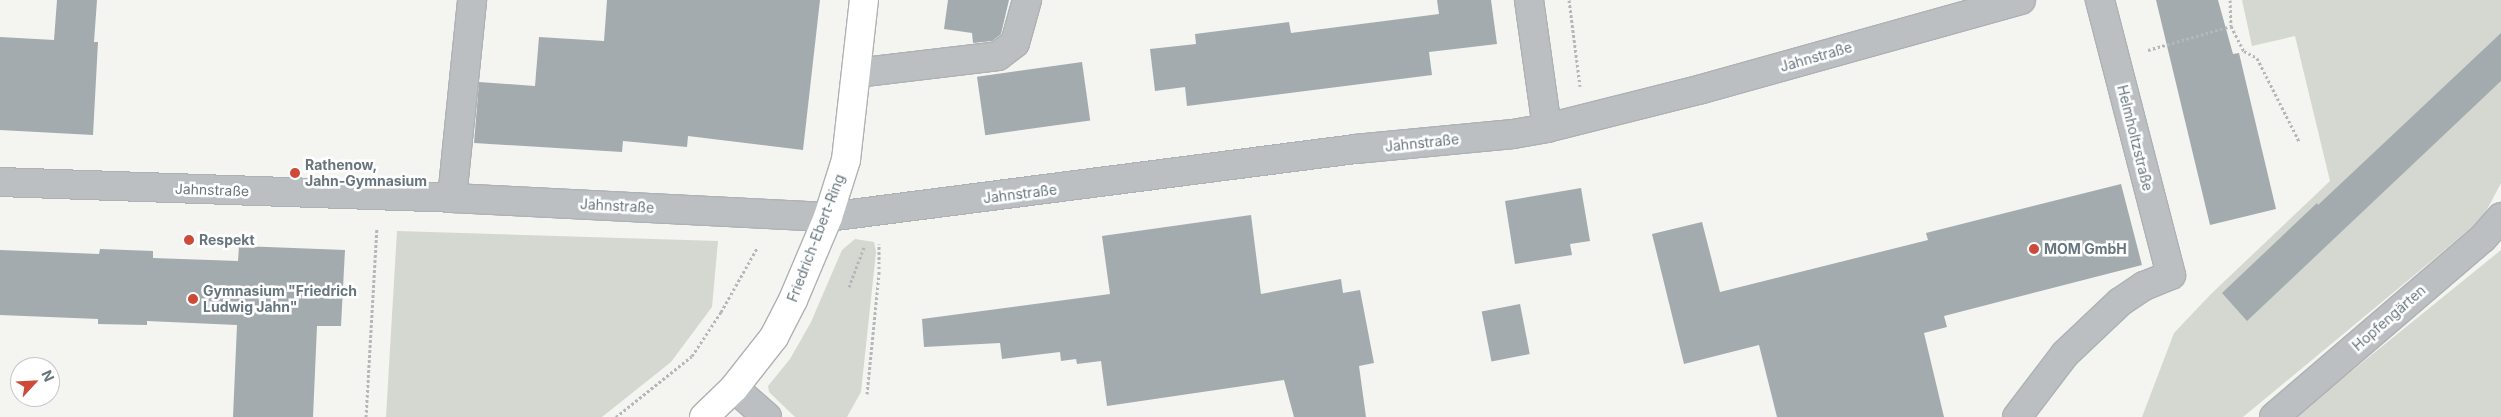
<!DOCTYPE html>
<html>
<head>
<meta charset="utf-8">
<style>
  body { margin:0 }
  #map { position:relative; width:2501px; height:417px; overflow:hidden; background:#f4f4f1; font-family:Inter,sans-serif }
  div>[style] { position:absolute }
  .green>* { inset:0; background:#d4d8d0 }
  .building>* { inset:0; background:#a3abaf; transform-origin:0 0 }
  .path>* { height:3px; margin-top:-1.5px; transform-origin:0; background:repeating-linear-gradient(90deg,#b5b8ba 0 2.5px,transparent 0 5px) }
  .roads { filter:drop-shadow(1px 0 #adb2b4) drop-shadow(-1px 0 #adb2b4) drop-shadow(0 1px #adb2b4) drop-shadow(0 -1px #adb2b4) }
  .minor>* { height:28px; margin:-14px; padding:0 14px; transform-origin:14px; border-radius:14px; background:#bbbfc2 }
  .major>* { height:28px; margin:-14px; padding:0 14px; transform-origin:14px; border-radius:14px; background:#fff }
  .dots>* { width:14px; height:14px; translate:-50% -50%; box-sizing:border-box; border:2px solid #fff; border-radius:50% }
  span { translate:-50% -50%; white-space:nowrap; text-align:center; line-height:1.15; -webkit-text-stroke:5px #fff; paint-order:stroke }
  .street-label { font-size:14px; color:#67767e }
  .poi-label { font-size:14px; color:#67767e; font-weight:700 }
  .left { translate:0 -50%; text-align:left }
  .north { position:absolute; left:10px; top:357px; width:50px; height:50px; box-sizing:border-box; background:#fff; border:1px solid #c2c8cb; border-radius:50%; rotate:65deg; font-size:14px; font-weight:700; line-height:20px; text-align:center; color:#67767e }
  .north::after { content:''; display:block; margin:auto; width:18px; height:22px; background:#cd4a38; clip-path:polygon(50% 0,100% 100%,50% 72%,0 100%) }
</style>
</head>
<body>
<div id="map">
  <div class="green">
    <i style="clip-path:polygon(2242px 0,2501px 0,2501px 183px,2482px 219px,2243px 417px,2142px 417px,2174px 333px,2211px 294px,2330px 181px,2295px 36px,2252px 46px)"></i>
    <i style="clip-path:polygon(397px 231px,718px 241px,712px 307px,671px 362px,602px 417px,386px 417px)"></i>
    <i style="clip-path:polygon(855px 239px,874px 242px,876px 252px,861px 392px,847px 417px,795px 417px,769px 392px,768px 386px,790px 359px,811px 322px,842px 250px)"></i>
    <i style="clip-path:polygon(2501px 250px,2501px 417px,2295px 417px)"></i>
  </div>
  <div class="building">
    <i style="clip-path:polygon(57px 0,97px 0,94px 42px,98px 42px,93px 135px,0 130px,0 37px,54px 40px)"></i>
    <i style="clip-path:polygon(607px 0,820px 0,803px 150px,688px 136px,687px 147px,623px 141px,622px 152px,474px 143px,479px 82px,535px 86px,539px 37px,604px 41px)"></i>
    <i style="clip-path:polygon(948px 0,1009px 0,1001px 34px,992px 41px,973px 43px,972px 33px,944px 29px)"></i>
    <i style="clip-path:polygon(1437px 0,1491px 0,1497px 44px,1429px 52px,1432px 75px,1187px 106px,1185px 87px,1155px 91px,1150px 49px,1196px 44px,1195px 34px,1289px 22px,1291px 33px,1439px 14px)"></i>
    <i style="clip-path:polygon(2156px 0,2218px 0,2233px 54px,2239px 53px,2276px 209px,2210px 225px)"></i>
    <i style="clip-path:polygon(2501px 33px,2501px 81px,2247px 321px,2222px 293px,2317px 203px,2318px 205px)"></i>
    <i style="left:1082px;top:62px;width:59px;height:106px;rotate:82deg"></i>
    <i style="clip-path:polygon(2121px 184px,2142px 265px,1944px 316px,1947px 327px,1924px 333px,1944px 417px,1777px 417px,1759px 345px,1684px 364px,1652px 234px,1702px 222px,1720px 292px,1928px 240px,1926px 233px)"></i>
    <i style="clip-path:polygon(1581px 188px,1590px 241px,1570px 244px,1572px 255px,1515px 264px,1505px 201px)"></i>
    <i style="clip-path:polygon(1251px 215px,1261px 294px,1341px 279px,1343px 293px,1360px 290px,1374px 363px,1359px 366px,1366px 417px,1294px 417px,1284px 380px,1107px 406px,1101px 361px,1077px 364px,1076px 359px,1061px 361px,1060px 352px,1002px 359px,1000px 343px,924px 347px,922px 319px,1110px 294px,1102px 236px)"></i>
    <i style="clip-path:polygon(239px 246px,345px 250px,341px 326px,317px 326px,313px 417px,233px 417px,237px 325px,147px 321px,147px 325px,98px 324px,98px 319px,0 315px,0 250px,99px 254px,100px 249px,153px 251px,153px 258px,238px 261px)"></i>
    <i style="left:1520px;top:304px;width:51px;height:39px;rotate:79deg"></i>
  </div>
  <div class="path">
    <i style="left:1569px;top:0;width:87px;rotate:82.7deg"></i>
    <i style="left:2230px;top:0;width:26px;rotate:88deg"></i>
    <i style="left:2231px;top:26px;width:28px;rotate:63deg"></i>
    <i style="left:2244px;top:51px;width:15px;rotate:28deg"></i>
    <i style="left:2257px;top:58px;width:93px;rotate:63.2deg"></i>
    <i style="left:2148px;top:50px;width:86px;rotate:-16.1deg"></i>
    <i style="left:849px;top:287px;width:43px;rotate:-69.4deg"></i>
    <i style="left:867px;top:394px;width:121px;rotate:-84.3deg"></i>
    <i style="left:879px;top:274px;width:30px;rotate:-90deg"></i>
    <i style="left:366px;top:417px;width:189px;rotate:-86.7deg"></i>
    <i style="left:616px;top:417px;width:97px;rotate:-38.8deg"></i>
    <i style="left:692px;top:356px;width:53px;rotate:-56.6deg"></i>
    <i style="left:721px;top:312px;width:73px;rotate:-60.6deg"></i>
  </div>
  <div class="roads">
    <div class="minor">
      <i style="left:1529px;top:0;width:129px;rotate:82deg"></i>
      <i style="left:856px;top:73px;width:143px;rotate:-6.8deg"></i>
      <i style="left:998px;top:56px;width:21px;rotate:-37deg"></i>
      <i style="left:1015px;top:43px;width:45px;rotate:-74.4deg"></i>
      <i style="left:0;top:182px;width:452px;rotate:2deg"></i>
      <i style="left:452px;top:198px;width:376px;rotate:2.9deg"></i>
      <i style="left:828px;top:217px;width:531px;rotate:-7.35deg"></i>
      <i style="left:1355px;top:149px;width:159px;rotate:-5.4deg"></i>
      <i style="left:1513px;top:134px;width:35px;rotate:-10deg"></i>
      <i style="left:1547px;top:128px;width:160px;rotate:-14.1deg"></i>
      <i style="left:1702px;top:89px;width:331px;rotate:-15.6deg"></i>
      <i style="left:452px;top:198px;width:199px;rotate:-84.2deg"></i>
      <i style="left:734px;top:388px;width:44px;rotate:41.3deg"></i>
      <i style="left:2017px;top:417px;width:79px;rotate:-52.7deg"></i>
      <i style="left:2065px;top:354px;width:76px;rotate:-43.4deg"></i>
      <i style="left:2120px;top:302px;width:29px;rotate:-34deg"></i>
      <i style="left:2144px;top:286px;width:29px;rotate:-22deg"></i>
      <i style="left:2171px;top:275px;width:284px;rotate:-104.5deg"></i>
      <i style="left:2274px;top:417px;width:275px;rotate:-40.6deg"></i>
      <i style="left:2483px;top:238px;width:28px;rotate:-49deg"></i>
    </div>
    <div class="major">
      <i style="left:704px;top:417px;width:42px;rotate:-44deg"></i>
      <i style="left:734px;top:388px;width:65px;rotate:-51.9deg"></i>
      <i style="left:774px;top:337px;width:42px;rotate:-62.8deg"></i>
      <i style="left:793px;top:300px;width:90px;rotate:-67.1deg"></i>
      <i style="left:828px;top:217px;width:60px;rotate:-72.5deg"></i>
      <i style="left:846px;top:160px;width:161px;rotate:-83.6deg"></i>
    </div>
  </div>
  <div class="dots">
    <i style="left:295px;top:173px;background:#cd4a38"></i>
    <i style="left:189px;top:240px;background:#cd4a38"></i>
    <i style="left:2034px;top:249px;background:#cd4a38"></i>
    <i style="left:193px;top:299px;background:#cd4a38"></i>
  </div>
  <div class="street-label">
    <span style="left:1816px;top:57px;rotate:-16deg">Jahnstraße</span>
    <span style="left:2135px;top:138px;rotate:76deg">Helmholtzstraße</span>
    <span style="left:1422px;top:143px;rotate:-6deg">Jahnstraße</span>
    <span style="left:212px;top:190px;rotate:2deg">Jahnstraße</span>
    <span style="left:1020px;top:194px;rotate:-7deg">Jahnstraße</span>
    <span style="left:617px;top:206px;rotate:3deg">Jahnstraße</span>
    <span style="left:816px;top:238px;rotate:-69deg">Friedrich-Ebert-Ring</span>
    <span style="left:2389px;top:318px;rotate:-41deg">Hopfengärten</span>
  </div>
  <div class="poi-label">
    <span class="left" style="left:305px;top:173px">Rathenow,<br>Jahn-Gymnasium</span>
    <span class="left" style="left:199px;top:240px">Respekt</span>
    <span class="left" style="left:2044px;top:249px">MOM GmbH</span>
    <span class="left" style="left:203px;top:299px">Gymnasium "Friedrich<br>Ludwig Jahn"</span>
  </div>
  <div class="north">N</div>
</div>
</body>
</html>
